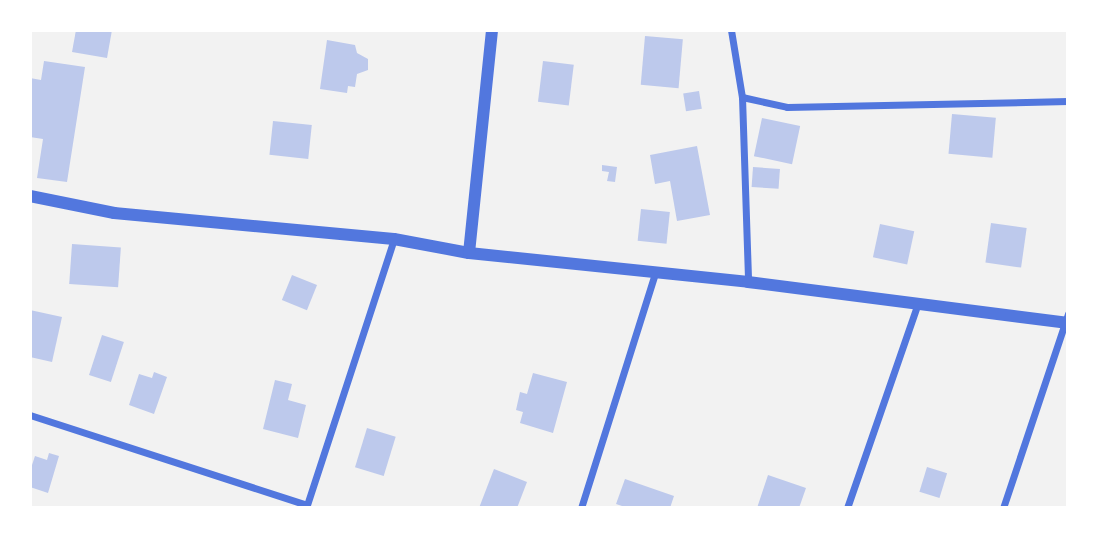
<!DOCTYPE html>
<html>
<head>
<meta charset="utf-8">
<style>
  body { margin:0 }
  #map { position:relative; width:1098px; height:538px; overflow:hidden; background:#f2f2f2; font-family:Cabin,sans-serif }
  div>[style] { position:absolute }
  .building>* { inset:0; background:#bdc9ec; transform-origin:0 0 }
  .minor>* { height:7px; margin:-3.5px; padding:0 3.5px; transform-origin:3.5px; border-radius:3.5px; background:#5277de }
  .tertiary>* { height:12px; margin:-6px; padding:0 6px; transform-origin:6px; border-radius:6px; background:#5277de }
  span { translate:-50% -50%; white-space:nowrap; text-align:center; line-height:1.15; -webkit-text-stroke:6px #fff; paint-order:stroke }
  .frame { position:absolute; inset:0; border:32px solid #fff; pointer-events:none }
</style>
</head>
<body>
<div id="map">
  <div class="building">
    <i style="clip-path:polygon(76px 30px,112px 30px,107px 58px,72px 52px)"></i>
    <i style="left:645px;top:36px;width:38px;height:49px;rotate:5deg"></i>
    <i style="clip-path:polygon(327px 40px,355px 45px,357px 53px,368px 59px,368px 70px,357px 74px,355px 87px,348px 86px,347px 93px,320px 89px)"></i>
    <i style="clip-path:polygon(44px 61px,85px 67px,67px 182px,37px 178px,43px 139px,30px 137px,30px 78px,41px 80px)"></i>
    <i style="left:543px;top:61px;width:31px;height:41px;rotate:7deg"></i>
    <i style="left:699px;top:91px;width:18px;height:16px;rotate:81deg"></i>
    <i style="left:952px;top:114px;width:44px;height:40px;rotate:5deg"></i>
    <i style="left:762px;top:118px;width:39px;height:39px;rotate:12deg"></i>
    <i style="left:273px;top:121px;width:39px;height:34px;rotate:6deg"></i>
    <i style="clip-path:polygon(697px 146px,710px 215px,677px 221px,670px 181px,655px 184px,650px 155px)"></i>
    <i style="clip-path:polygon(602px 165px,617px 167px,615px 182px,607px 181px,609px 172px,602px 171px)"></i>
    <i style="left:753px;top:167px;width:27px;height:20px;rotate:4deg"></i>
    <i style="left:641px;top:209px;width:29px;height:32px;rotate:6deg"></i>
    <i style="left:991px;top:223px;width:36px;height:40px;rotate:8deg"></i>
    <i style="left:880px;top:224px;width:35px;height:34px;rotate:12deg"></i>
    <i style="left:72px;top:244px;width:49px;height:40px;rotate:4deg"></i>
    <i style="left:292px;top:275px;width:27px;height:27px;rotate:22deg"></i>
    <i style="clip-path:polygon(30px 310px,62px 317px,52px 362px,30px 357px)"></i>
    <i style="left:102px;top:335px;width:23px;height:42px;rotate:18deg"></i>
    <i style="clip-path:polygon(154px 372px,167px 377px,154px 414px,129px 405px,139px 374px,152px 378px)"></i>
    <i style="clip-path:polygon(533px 373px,567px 382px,553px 433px,520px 423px,523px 412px,516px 410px,520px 392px,527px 394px)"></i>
    <i style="clip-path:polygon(275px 380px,292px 384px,288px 400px,306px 405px,298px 438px,263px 429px)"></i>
    <i style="left:367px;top:428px;width:30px;height:41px;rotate:17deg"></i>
    <i style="clip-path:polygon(49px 453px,59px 456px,48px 493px,30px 487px,30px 471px,35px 456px,47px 460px)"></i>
    <i style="left:927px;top:467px;width:21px;height:26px;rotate:17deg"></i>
    <i style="clip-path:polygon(494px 469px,527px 482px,517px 508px,479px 508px)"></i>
    <i style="clip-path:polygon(768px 475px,806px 488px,799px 508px,757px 508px)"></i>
    <i style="clip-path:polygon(625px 479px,674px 496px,670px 508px,628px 508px,616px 504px)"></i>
  </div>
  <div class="minor">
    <i style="left:731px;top:30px;width:68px;rotate:80.7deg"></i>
    <i style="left:742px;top:97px;width:185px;rotate:88.1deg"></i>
    <i style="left:742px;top:97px;width:46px;rotate:12.5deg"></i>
    <i style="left:787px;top:107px;width:281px;rotate:-1.2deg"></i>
    <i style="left:30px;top:415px;width:291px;rotate:18deg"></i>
    <i style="left:306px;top:508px;width:283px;rotate:-71.9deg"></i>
    <i style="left:581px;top:508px;width:246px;rotate:-72.5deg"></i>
    <i style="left:847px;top:508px;width:217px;rotate:-70.9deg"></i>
    <i style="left:1003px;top:508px;width:205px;rotate:-71.5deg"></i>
  </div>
  <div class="tertiary">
    <i style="left:30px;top:196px;width:86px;rotate:11.4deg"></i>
    <i style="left:114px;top:213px;width:281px;rotate:5.3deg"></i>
    <i style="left:394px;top:239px;width:76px;rotate:10.6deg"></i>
    <i style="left:469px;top:253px;width:281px;rotate:5.9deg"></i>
    <i style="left:748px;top:282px;width:323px;rotate:7.3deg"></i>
    <i style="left:469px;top:253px;width:224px;rotate:-84.1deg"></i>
  </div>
  <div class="frame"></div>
</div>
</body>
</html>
